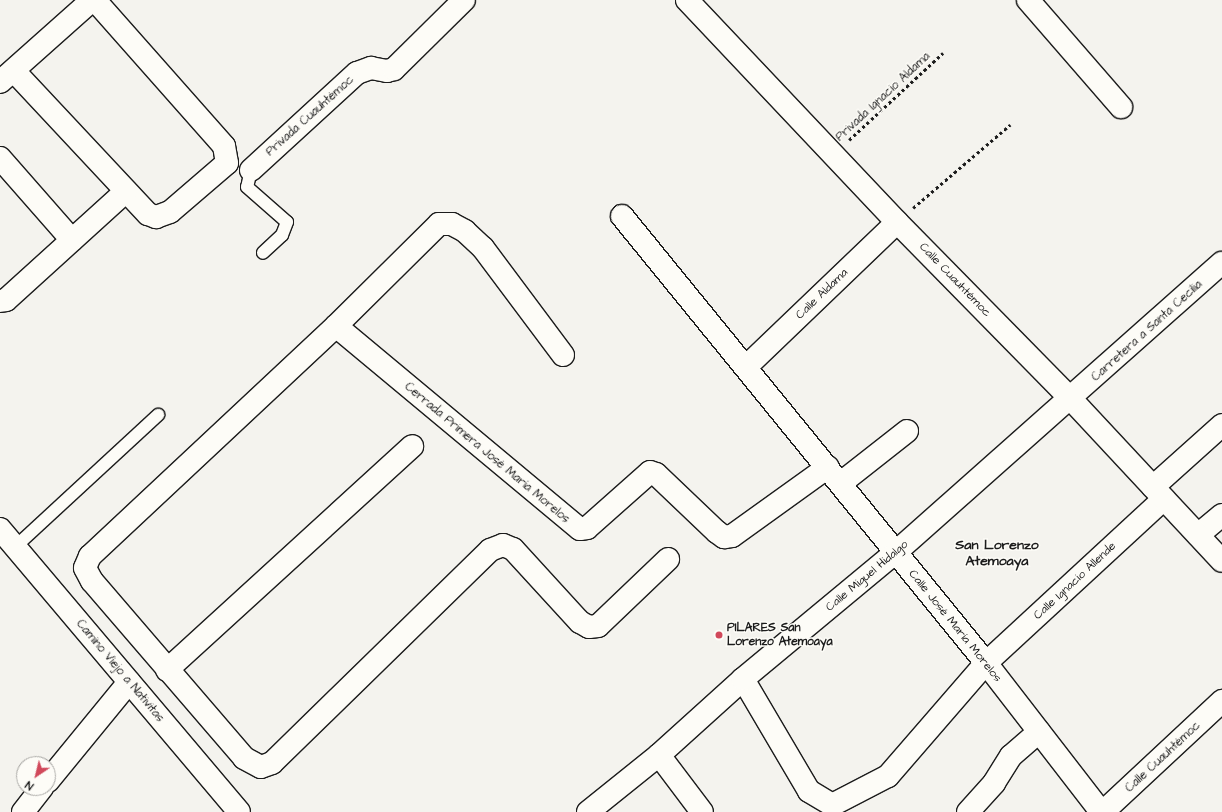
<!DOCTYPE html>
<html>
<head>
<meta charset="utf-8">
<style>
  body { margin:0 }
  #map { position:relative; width:1222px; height:812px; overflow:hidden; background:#f4f3ee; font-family:"Architects Daughter",sans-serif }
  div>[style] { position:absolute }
  .path>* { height:2.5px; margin-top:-1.25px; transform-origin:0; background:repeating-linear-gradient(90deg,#1c1c1c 0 3px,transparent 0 6px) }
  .roads { filter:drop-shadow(1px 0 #1c1c1c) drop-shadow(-1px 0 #1c1c1c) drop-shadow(0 1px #1c1c1c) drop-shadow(0 -1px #1c1c1c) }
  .lane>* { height:12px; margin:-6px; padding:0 6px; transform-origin:6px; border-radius:6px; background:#fdfcf7 }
  .street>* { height:22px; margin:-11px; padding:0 11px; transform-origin:11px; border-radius:11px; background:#fdfcf7 }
  .secondary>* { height:22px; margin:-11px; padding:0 11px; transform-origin:11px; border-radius:11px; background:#fdfcf7 }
  .dots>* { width:11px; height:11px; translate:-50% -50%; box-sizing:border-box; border:2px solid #fdfcf7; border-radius:50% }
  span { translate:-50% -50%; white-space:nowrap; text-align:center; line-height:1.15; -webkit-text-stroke:3px #fdfcf7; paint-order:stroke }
  .street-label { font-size:12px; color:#1c1c1c }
  .poi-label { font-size:12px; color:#1c1c1c; font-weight:700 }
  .left { translate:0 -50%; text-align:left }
  .quarter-label { font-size:14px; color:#1c1c1c; font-weight:700 }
  .north { position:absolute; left:16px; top:756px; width:40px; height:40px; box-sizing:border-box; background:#fdfcf7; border:1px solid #a3a29f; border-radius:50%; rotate:215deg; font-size:11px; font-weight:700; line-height:16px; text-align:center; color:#1c1c1c }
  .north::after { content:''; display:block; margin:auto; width:14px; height:18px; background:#d1495b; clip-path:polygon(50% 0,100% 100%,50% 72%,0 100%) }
</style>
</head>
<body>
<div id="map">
  <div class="path">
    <i style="left:849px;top:140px;width:128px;rotate:-42.8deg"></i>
    <i style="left:913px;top:208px;width:128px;rotate:-40.6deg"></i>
  </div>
  <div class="roads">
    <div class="lane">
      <i style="left:251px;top:170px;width:17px;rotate:103deg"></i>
      <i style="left:247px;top:187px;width:53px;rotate:41.2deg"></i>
      <i style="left:287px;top:222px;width:14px;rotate:111deg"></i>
      <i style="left:282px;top:235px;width:26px;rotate:137deg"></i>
      <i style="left:15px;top:547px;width:195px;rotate:-42.7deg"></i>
    </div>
    <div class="street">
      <i style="left:1028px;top:0;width:142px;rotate:49deg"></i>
      <i style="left:14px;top:71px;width:196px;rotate:46.9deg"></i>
      <i style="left:148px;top:214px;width:9px;rotate:21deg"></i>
      <i style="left:156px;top:217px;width:15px;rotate:-20deg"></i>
      <i style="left:170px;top:212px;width:75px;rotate:-40.7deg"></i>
      <i style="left:227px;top:163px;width:17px;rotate:-100deg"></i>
      <i style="left:224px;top:146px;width:195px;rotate:-131.5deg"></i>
      <i style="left:0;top:82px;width:123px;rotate:-41.7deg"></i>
      <i style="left:0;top:158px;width:109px;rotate:48.7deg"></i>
      <i style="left:251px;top:170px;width:144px;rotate:-42.5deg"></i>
      <i style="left:357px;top:73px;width:15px;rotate:-20deg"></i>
      <i style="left:371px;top:68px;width:16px;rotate:11deg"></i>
      <i style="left:387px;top:71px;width:7px;rotate:-16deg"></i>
      <i style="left:394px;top:69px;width:98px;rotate:-44.6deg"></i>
      <i style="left:622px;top:216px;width:576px;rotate:50.84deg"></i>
      <i style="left:986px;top:663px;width:188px;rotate:52.3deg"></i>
      <i style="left:0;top:301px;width:6px;rotate:-9deg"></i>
      <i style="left:6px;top:300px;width:162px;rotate:-42.2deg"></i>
      <i style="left:336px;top:326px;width:317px;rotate:39.8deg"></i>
      <i style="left:580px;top:529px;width:7px;rotate:-8deg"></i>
      <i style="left:587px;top:528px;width:84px;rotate:-41.6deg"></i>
      <i style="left:650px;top:472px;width:6px;rotate:18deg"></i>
      <i style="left:656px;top:474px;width:84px;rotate:43.6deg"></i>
      <i style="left:717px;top:532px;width:9px;rotate:36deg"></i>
      <i style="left:724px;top:537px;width:8px;rotate:-7deg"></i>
      <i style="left:732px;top:536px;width:118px;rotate:-35.7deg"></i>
      <i style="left:563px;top:355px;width:134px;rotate:-126.8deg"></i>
      <i style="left:483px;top:248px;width:25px;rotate:-137deg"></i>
      <i style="left:465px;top:231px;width:15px;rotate:-152deg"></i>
      <i style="left:452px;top:224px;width:13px;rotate:180deg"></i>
      <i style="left:439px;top:224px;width:145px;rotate:135.3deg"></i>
      <i style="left:336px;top:326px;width:337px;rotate:136.9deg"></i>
      <i style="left:90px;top:556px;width:13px;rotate:113deg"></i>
      <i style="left:85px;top:568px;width:15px;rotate:62deg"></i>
      <i style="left:92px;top:581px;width:233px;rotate:49.3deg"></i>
      <i style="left:244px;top:758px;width:19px;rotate:28deg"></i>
      <i style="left:261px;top:767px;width:12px;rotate:-20deg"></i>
      <i style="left:272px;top:763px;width:305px;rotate:-44.3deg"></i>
      <i style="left:490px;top:550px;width:14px;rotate:-21deg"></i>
      <i style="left:503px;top:545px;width:11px;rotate:22deg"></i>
      <i style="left:513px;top:549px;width:99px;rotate:47.5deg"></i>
      <i style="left:580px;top:622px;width:10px;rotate:29deg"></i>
      <i style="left:589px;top:627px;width:9px;rotate:-6deg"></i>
      <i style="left:598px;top:626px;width:97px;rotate:-43.7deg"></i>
      <i style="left:746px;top:367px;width:209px;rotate:-43.8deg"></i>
      <i style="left:841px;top:483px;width:84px;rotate:-38.2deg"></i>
      <i style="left:1153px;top:487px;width:93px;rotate:-41.9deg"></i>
      <i style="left:1198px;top:535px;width:31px;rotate:-40deg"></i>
      <i style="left:167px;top:670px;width:332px;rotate:-42.4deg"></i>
      <i style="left:743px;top:679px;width:130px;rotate:59.5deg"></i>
      <i style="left:809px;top:791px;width:27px;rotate:31deg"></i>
      <i style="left:832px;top:805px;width:63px;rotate:-27.4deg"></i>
      <i style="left:888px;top:776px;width:150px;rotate:-49.1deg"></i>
      <i style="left:986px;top:663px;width:242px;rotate:-42.7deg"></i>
      <i style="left:659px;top:755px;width:71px;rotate:53deg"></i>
      <i style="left:48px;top:781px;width:128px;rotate:-50.7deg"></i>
      <i style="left:23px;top:812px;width:31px;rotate:-52deg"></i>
      <i style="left:968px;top:812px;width:39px;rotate:-48deg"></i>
      <i style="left:994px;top:783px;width:32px;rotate:-58deg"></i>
      <i style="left:1011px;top:756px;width:37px;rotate:-41deg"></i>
    </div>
    <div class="secondary">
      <i style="left:687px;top:0;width:306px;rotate:46.6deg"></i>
      <i style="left:897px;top:222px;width:248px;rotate:45.5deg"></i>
      <i style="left:1071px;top:399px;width:221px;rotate:47deg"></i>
      <i style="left:0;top:529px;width:370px;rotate:49.8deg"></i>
      <i style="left:588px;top:812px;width:91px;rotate:-38.8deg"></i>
      <i style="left:659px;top:755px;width:113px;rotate:-42.1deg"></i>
      <i style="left:743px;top:679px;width:197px;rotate:-39.7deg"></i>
      <i style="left:895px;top:553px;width:437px;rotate:-41.6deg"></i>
      <i style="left:1103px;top:812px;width:163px;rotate:-43deg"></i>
    </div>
  </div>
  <div class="dots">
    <i style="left:719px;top:635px;background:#d1495b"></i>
  </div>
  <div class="street-label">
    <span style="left:883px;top:97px;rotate:-43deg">Privada Ignacio Aldama</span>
    <span style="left:310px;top:116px;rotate:-42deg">Privada Cuauhtémoc</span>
    <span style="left:955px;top:280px;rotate:46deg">Calle Cuauhtémoc</span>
    <span style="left:822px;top:294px;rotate:-44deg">Calle Aldama</span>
    <span style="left:1147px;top:331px;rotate:-42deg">Carretera a Santa Cecilia</span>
    <span style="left:487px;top:453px;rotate:40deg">Cerrada Primera José María Morelos</span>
    <span style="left:867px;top:576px;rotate:-40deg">Calle Miguel Hidalgo</span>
    <span style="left:1075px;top:581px;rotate:-43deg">Calle Ignacio Allende</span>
    <span style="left:955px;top:626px;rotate:51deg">Calle José María Morelos</span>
    <span style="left:120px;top:671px;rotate:50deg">Camino Viejo a Nativitas</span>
    <span style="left:1163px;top:757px;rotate:-43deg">Calle Cuauhtémoc</span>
  </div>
  <div class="poi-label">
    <span class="left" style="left:727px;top:635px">PILARES San<br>Lorenzo Atemoaya</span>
  </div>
  <div class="quarter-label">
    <span style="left:997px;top:553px">San Lorenzo<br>Atemoaya</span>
  </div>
  <div class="north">N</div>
</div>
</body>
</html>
